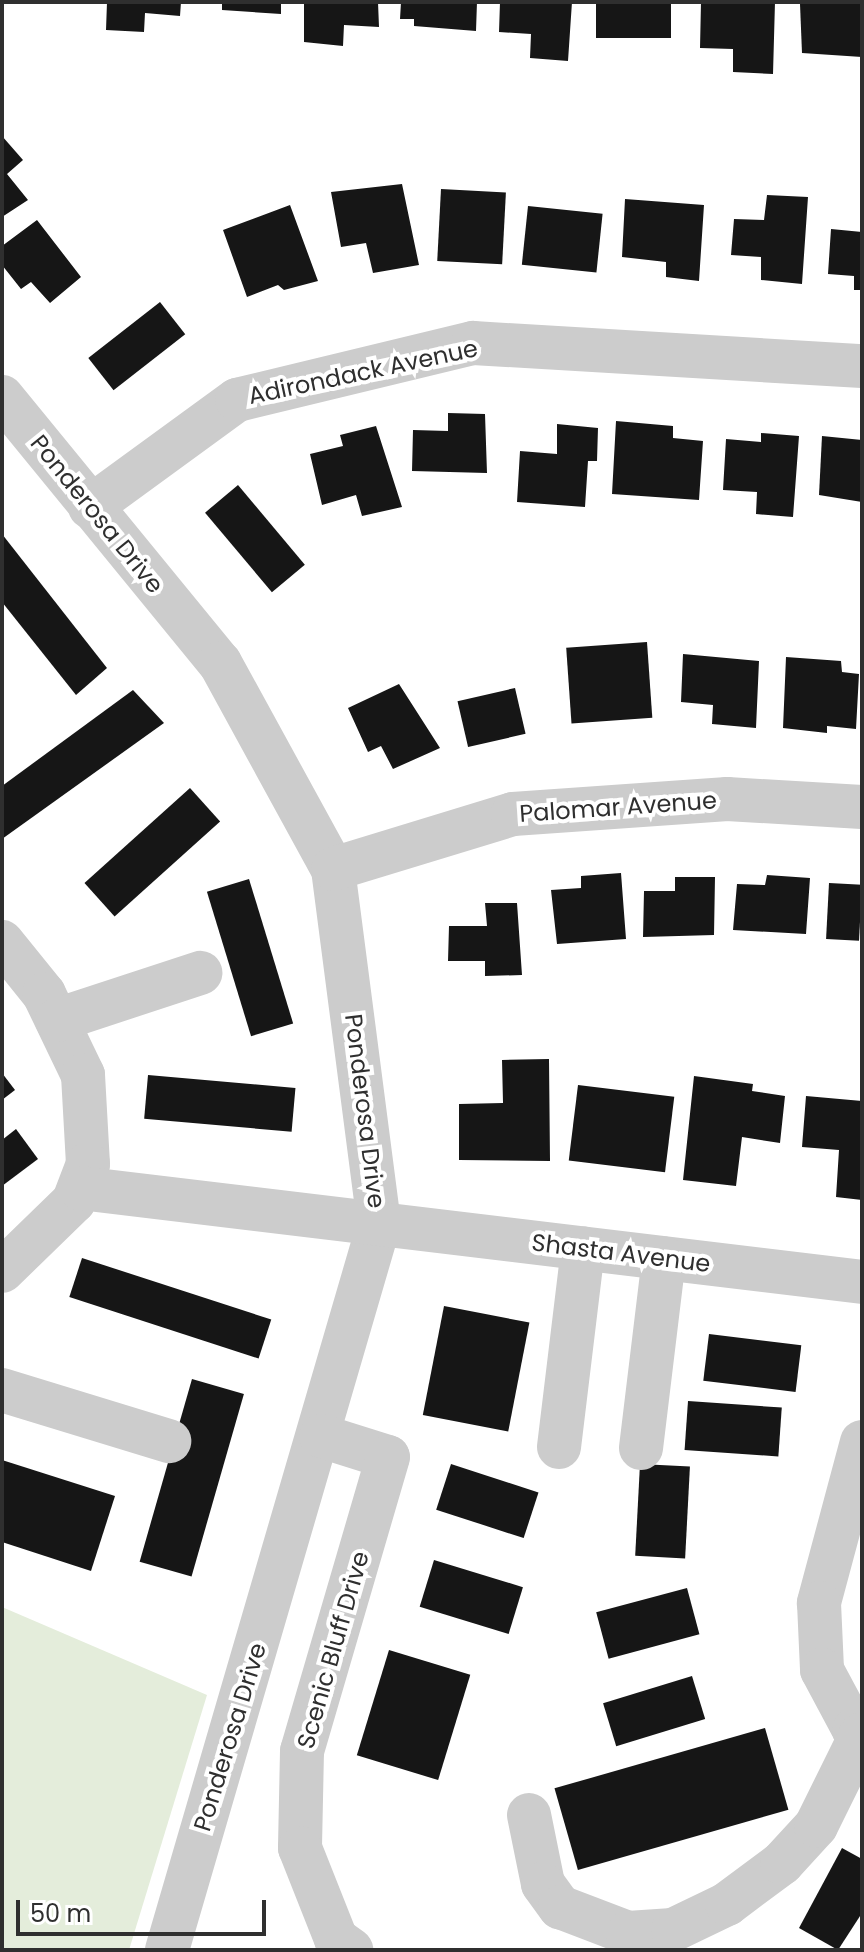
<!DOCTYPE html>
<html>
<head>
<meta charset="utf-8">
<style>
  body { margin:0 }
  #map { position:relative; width:864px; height:1952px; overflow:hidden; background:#fff; font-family:Poppins,sans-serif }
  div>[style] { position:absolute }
  .green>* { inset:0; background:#e4eddb }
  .building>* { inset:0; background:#161616; transform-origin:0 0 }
  .minor>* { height:44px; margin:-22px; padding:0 22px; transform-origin:22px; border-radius:22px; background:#ccc }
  span { translate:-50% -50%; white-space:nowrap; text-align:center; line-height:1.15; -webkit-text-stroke:8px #fff; paint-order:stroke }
  .street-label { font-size:24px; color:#2f2f2f }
  .frame { position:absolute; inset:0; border:4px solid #2f2f2f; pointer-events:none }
  .scale { position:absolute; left:16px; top:1900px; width:250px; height:36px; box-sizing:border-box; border:4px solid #2f2f2f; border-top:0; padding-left:10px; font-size:24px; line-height:28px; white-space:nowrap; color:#2f2f2f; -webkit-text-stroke:6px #fff; paint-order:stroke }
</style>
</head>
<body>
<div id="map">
  <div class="green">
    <i style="clip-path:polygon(2px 1607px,207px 1695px,129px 1950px,2px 1950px)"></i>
  </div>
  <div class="building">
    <i style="clip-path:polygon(107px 2px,181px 2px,180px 16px,145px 13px,144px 32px,106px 30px)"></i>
    <i style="clip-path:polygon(222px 2px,281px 2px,281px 14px,222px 10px)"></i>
    <i style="clip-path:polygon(304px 2px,378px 2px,379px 27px,344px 25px,343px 46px,304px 42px)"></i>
    <i style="clip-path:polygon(401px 2px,477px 2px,476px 31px,414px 26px,414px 19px,400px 19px)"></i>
    <i style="clip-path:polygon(500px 2px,572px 2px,568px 61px,530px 58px,531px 34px,499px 32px)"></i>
    <i style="left:596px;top:2px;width:75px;height:36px"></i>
    <i style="clip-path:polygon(701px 2px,775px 2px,773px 74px,733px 72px,733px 49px,700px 48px)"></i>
    <i style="clip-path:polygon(862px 2px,862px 57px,802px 53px,800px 4px)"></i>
    <i style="clip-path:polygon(2px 136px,23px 160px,7px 174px,28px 200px,2px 217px)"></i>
    <i style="clip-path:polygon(402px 184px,419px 265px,373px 273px,366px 243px,341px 247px,331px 192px)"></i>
    <i style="left:441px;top:189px;width:65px;height:72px;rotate:3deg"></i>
    <i style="clip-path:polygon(767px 195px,808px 197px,802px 284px,761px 280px,761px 257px,731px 255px,734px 219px,764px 220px)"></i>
    <i style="clip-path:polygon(625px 199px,704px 205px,699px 281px,666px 277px,666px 262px,622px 257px)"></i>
    <i style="clip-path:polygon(290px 205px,318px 281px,284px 290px,278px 285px,247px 297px,223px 230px)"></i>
    <i style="left:528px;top:206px;width:75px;height:59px;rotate:6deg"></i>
    <i style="clip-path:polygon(37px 220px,81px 277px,50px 303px,31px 282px,21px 289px,2px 265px,2px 246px)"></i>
    <i style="clip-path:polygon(831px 229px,862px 232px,862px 290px,854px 290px,854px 276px,828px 274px)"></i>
    <i style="left:160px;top:302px;width:41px;height:91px;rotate:52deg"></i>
    <i style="clip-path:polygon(448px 413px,485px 414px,487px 473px,412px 471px,413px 430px,448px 431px)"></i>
    <i style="clip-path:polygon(616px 421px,673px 426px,673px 438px,703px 441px,699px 500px,612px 494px)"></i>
    <i style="clip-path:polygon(557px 424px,598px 428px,597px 461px,588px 461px,585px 507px,517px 502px,520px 451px,557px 454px)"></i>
    <i style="clip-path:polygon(376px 426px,402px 507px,362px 516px,356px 495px,322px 505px,310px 454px,343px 446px,340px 435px)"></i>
    <i style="clip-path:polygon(761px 433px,799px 436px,793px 517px,756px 514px,757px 492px,723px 490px,726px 439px,761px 442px)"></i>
    <i style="clip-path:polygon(822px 436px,862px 440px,862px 502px,819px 495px)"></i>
    <i style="left:238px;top:485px;width:104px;height:43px;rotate:50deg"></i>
    <i style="clip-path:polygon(2px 534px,107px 668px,76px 695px,2px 602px)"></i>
    <i style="left:647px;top:642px;width:76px;height:81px;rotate:86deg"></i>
    <i style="clip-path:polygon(683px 654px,759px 661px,756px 728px,712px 724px,713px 705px,681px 702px)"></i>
    <i style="clip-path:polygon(786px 657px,841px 661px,842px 672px,859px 674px,856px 729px,827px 726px,827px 733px,783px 728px)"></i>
    <i style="clip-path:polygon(399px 684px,440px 748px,393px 769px,381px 746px,368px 752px,348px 708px)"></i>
    <i style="left:515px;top:688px;width:47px;height:59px;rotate:77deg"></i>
    <i style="clip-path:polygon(133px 690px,164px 723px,2px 839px,2px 786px)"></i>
    <i style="left:190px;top:788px;width:45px;height:142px;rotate:48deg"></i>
    <i style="clip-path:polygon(621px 873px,626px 939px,557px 944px,551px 890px,581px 888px,581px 876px)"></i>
    <i style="clip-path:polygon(767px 875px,810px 878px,806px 934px,733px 930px,737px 884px,765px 885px)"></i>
    <i style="clip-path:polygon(675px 877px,715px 877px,714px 935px,643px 937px,644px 891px,675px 891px)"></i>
    <i style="left:249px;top:879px;width:151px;height:44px;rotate:73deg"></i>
    <i style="left:829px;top:883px;width:33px;height:56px;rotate:3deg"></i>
    <i style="clip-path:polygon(485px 903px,517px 903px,522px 975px,485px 976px,485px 961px,448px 961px,449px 926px,487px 926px)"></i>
    <i style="clip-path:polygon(549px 1059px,550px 1161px,459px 1160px,459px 1104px,503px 1103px,502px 1060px)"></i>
    <i style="clip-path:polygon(2px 1073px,15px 1090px,2px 1100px)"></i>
    <i style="left:148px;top:1075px;width:148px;height:44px;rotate:5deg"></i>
    <i style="clip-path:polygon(694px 1076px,753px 1084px,752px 1091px,785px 1096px,780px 1143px,742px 1137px,736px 1186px,683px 1180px)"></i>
    <i style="left:578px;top:1085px;width:97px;height:76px;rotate:7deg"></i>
    <i style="clip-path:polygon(806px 1096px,862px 1101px,862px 1200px,836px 1197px,839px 1150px,802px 1147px)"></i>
    <i style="clip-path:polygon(16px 1129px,38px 1159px,2px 1186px,2px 1140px)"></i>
    <i style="left:82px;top:1258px;width:199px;height:41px;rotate:18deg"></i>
    <i style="left:444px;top:1306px;width:87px;height:111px;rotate:11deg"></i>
    <i style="left:709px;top:1334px;width:93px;height:47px;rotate:7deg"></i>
    <i style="left:192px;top:1379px;width:54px;height:190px;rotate:16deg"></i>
    <i style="left:688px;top:1401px;width:94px;height:49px;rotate:4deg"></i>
    <i style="clip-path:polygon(2px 1460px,115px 1496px,91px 1571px,2px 1542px)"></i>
    <i style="left:451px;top:1464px;width:92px;height:48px;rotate:18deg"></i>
    <i style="left:640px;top:1464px;width:50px;height:92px;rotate:3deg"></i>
    <i style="left:434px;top:1560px;width:93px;height:49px;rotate:17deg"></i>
    <i style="left:687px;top:1588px;width:48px;height:94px;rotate:75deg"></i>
    <i style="left:389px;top:1650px;width:85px;height:110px;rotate:17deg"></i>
    <i style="left:692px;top:1676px;width:45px;height:93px;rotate:73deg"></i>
    <i style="left:765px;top:1728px;width:85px;height:219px;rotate:74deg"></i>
    <i style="clip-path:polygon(842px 1848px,862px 1859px,862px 1913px,838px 1950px,799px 1928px)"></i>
  </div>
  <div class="minor">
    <i style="left:2px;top:397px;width:344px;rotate:50.7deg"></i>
    <i style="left:220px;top:663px;width:235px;rotate:61.3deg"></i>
    <i style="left:333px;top:869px;width:358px;rotate:82.6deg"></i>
    <i style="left:379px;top:1224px;width:756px;rotate:106.28deg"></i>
    <i style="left:90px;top:507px;width:182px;rotate:-36.1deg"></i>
    <i style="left:237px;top:400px;width:243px;rotate:-13.6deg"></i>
    <i style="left:473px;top:343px;width:390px;rotate:3.4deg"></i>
    <i style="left:333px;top:869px;width:188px;rotate:-17deg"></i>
    <i style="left:513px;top:814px;width:215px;rotate:-4deg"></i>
    <i style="left:727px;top:799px;width:135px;rotate:3.4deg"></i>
    <i style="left:2px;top:942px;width:67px;rotate:51.1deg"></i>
    <i style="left:44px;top:994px;width:90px;rotate:64.3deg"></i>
    <i style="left:83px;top:1075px;width:89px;rotate:86.8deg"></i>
    <i style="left:88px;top:1164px;width:40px;rotate:111deg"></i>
    <i style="left:74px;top:1201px;width:100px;rotate:135.8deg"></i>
    <i style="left:57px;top:1020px;width:151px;rotate:-18.2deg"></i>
    <i style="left:80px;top:1188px;width:788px;rotate:6.85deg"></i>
    <i style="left:2px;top:1390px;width:175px;rotate:17deg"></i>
    <i style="left:321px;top:1436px;width:70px;rotate:17.4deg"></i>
    <i style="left:388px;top:1457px;width:306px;rotate:106.3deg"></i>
    <i style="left:302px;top:1751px;width:97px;rotate:91.2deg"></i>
    <i style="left:300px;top:1848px;width:98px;rotate:68.4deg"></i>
    <i style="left:336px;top:1939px;width:19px;rotate:36deg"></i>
    <i style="left:862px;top:1442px;width:167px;rotate:105deg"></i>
    <i style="left:819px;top:1603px;width:67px;rotate:87.4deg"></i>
    <i style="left:822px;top:1670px;width:68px;rotate:61.9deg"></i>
    <i style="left:854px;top:1730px;width:9px;rotate:32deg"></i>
    <i style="left:559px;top:1447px;width:200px;rotate:-83.1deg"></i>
    <i style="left:641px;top:1448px;width:191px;rotate:-83.1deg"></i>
    <i style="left:529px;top:1815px;width:70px;rotate:78.5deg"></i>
    <i style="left:543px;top:1884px;width:29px;rotate:54deg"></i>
    <i style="left:560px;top:1907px;width:73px;rotate:20.9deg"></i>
    <i style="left:628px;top:1933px;width:45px;rotate:-3.8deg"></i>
    <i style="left:673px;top:1930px;width:60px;rotate:-25.7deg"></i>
    <i style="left:727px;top:1904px;width:69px;rotate:-36.7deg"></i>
    <i style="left:782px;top:1863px;width:50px;rotate:-47.4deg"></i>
    <i style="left:816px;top:1826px;width:102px;rotate:-63.7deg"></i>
  </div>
  <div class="street-label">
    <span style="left:363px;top:372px;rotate:-12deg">Adirondack Avenue</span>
    <span style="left:97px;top:514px;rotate:51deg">Ponderosa Drive</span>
    <span style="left:618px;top:807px;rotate:-4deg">Palomar Avenue</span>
    <span style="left:365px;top:1111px;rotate:83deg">Ponderosa Drive</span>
    <span style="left:621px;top:1253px;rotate:7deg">Shasta Avenue</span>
    <span style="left:333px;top:1650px;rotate:-74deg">Scenic Bluff Drive</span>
    <span style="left:230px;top:1737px;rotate:-73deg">Ponderosa Drive</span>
  </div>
  <div class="frame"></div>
  <div class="scale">50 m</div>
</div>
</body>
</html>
